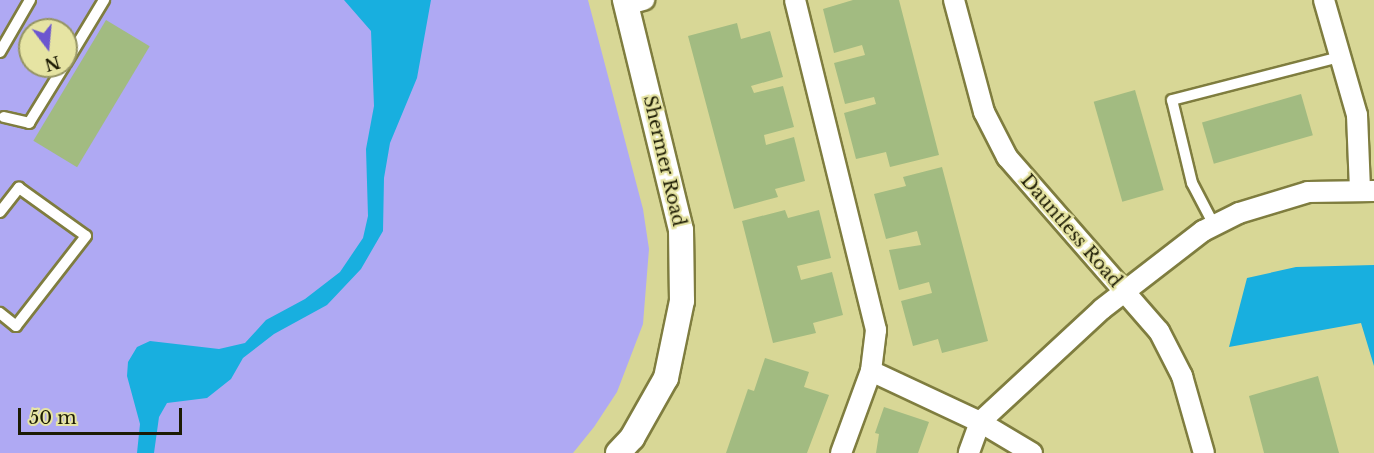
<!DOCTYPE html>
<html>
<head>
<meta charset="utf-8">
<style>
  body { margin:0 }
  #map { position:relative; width:1374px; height:453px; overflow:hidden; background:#d8d796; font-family:"Libre Baskerville",serif }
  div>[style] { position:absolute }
  .green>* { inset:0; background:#afa9f3 }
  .water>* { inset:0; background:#18afdf }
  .building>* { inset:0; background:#a2bb81; transform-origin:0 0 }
  .roads { filter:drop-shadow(2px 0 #7f7d3f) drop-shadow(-2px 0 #7f7d3f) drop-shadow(0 2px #7f7d3f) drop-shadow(0 -2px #7f7d3f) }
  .service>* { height:10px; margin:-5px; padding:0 5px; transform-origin:5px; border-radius:5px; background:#fff }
  .minor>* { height:20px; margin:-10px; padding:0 10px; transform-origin:10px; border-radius:10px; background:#fff }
  .tertiary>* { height:24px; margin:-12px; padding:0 12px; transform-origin:12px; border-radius:12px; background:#fff }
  span { translate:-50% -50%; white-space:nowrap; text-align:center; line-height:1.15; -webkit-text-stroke:4.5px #e6e4a3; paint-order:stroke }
  .street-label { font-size:18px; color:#1c1b03 }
  .north { position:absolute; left:18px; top:18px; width:60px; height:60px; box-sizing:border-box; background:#e6e4a3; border:2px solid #959463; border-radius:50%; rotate:164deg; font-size:16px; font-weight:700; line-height:24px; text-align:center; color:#1c1b03 }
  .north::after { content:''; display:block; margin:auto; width:21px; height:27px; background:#6c56cf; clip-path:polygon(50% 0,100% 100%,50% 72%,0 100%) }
  .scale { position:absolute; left:18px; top:408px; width:164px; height:27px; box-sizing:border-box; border:3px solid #1c1b03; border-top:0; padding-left:8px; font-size:18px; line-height:21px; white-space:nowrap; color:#1c1b03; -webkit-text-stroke:4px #e6e4a3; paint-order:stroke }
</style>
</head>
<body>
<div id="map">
  <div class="green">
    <i style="clip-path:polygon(evenodd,0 0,588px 0,643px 209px,649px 249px,643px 324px,617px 392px,594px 427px,573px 453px,0 453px,0 0,30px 30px,66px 30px,66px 66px,30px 66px,30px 30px)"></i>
  </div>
  <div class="water">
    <i style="clip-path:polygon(344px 0,431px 0,417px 78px,390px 143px,384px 178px,383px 231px,361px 269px,327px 305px,274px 334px,243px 358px,231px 379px,207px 398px,167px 403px,159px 417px,154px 453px,137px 453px,140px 424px,127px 376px,128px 362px,137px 347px,150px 341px,219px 349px,245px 343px,266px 320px,305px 299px,340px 272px,363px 238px,368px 216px,366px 149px,374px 106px,371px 31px)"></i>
    <i style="clip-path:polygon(1374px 265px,1374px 366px,1361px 323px,1229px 347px,1247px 278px,1296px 267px)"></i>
  </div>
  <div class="building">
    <i style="clip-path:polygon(853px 0,899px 0,939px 155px,890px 167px,886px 152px,856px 159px,844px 113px,876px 104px,874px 97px,845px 104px,834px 63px,865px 55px,862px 45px,834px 53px,823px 9px)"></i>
    <i style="left:106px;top:20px;width:51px;height:141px;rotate:31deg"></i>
    <i style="clip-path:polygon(737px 23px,741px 39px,770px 31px,783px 77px,751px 86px,754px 93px,783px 86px,794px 127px,764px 135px,766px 145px,794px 137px,805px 181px,775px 189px,778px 197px,734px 209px,688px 36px)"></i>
    <i style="left:1135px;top:90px;width:104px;height:43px;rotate:74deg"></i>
    <i style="left:1301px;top:94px;width:43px;height:103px;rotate:74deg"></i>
    <i style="clip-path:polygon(942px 167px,988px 341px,942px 353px,938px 339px,913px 346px,901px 301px,932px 293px,929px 282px,899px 290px,889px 250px,921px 245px,917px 231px,886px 239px,874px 194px,906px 186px,903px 177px)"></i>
    <i style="clip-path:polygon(785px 210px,788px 218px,819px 210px,831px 258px,797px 266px,801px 280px,832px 272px,843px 315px,813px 323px,816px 333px,773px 343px,742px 221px)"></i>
    <i style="clip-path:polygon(765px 358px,809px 372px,804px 387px,829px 395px,807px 453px,726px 453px,748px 389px,754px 391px)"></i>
    <i style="clip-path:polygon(1318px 376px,1339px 453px,1264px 453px,1249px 396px)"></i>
    <i style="clip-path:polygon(884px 407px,929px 422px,918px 453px,876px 453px,879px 434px,875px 433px)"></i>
  </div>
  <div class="roads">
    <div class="service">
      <i style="left:0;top:52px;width:60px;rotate:-60deg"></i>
      <i style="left:66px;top:63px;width:74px;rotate:-58.9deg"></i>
      <i style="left:4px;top:117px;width:26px;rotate:13deg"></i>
      <i style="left:29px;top:123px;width:67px;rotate:-58.4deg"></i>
      <i style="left:0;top:212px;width:31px;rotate:-52deg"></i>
      <i style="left:19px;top:188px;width:82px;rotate:35.6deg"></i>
      <i style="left:86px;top:236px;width:114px;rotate:127.9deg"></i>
      <i style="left:16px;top:326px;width:21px;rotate:-141deg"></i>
      <i style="left:1214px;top:225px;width:47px;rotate:-117.6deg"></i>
      <i style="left:1192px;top:183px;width:85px;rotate:-103.5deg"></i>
      <i style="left:1172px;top:100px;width:173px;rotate:-14.4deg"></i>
    </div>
    <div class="minor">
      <i style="left:795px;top:0;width:340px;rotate:76.2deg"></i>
      <i style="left:876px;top:330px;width:41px;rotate:97deg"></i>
      <i style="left:871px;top:371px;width:120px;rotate:25.1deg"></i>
      <i style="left:980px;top:422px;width:33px;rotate:110deg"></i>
      <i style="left:954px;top:0;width:116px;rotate:75deg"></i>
      <i style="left:984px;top:112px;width:51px;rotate:62.9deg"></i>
      <i style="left:1007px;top:157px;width:231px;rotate:48.9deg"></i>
      <i style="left:1159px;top:331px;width:51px;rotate:62.9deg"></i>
      <i style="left:1182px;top:376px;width:80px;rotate:74.1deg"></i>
      <i style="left:1324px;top:0;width:120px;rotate:74deg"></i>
      <i style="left:1357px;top:115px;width:76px;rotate:87.7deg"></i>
      <i style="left:626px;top:5px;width:19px;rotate:-16deg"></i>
      <i style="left:841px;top:453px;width:87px;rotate:-69.9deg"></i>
      <i style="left:1032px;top:453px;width:61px;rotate:-149.2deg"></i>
      <i style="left:980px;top:422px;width:166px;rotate:-42.8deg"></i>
      <i style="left:1102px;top:309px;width:128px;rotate:-37.7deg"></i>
      <i style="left:1203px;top:231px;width:40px;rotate:-26.6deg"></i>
      <i style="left:1239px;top:213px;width:72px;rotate:-16.9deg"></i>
      <i style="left:1308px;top:192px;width:66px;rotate:-0.9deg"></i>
    </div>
    <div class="tertiary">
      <i style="left:618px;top:453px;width:21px;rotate:-47deg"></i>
      <i style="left:632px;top:438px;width:69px;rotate:-60.5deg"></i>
      <i style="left:666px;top:378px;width:79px;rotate:-78.3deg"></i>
      <i style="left:682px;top:301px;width:71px;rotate:-90.8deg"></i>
      <i style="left:681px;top:230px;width:237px;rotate:-103.7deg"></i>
    </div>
  </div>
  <div class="street-label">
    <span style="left:664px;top:161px;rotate:77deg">Shermer Road</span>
    <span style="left:1071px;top:231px;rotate:49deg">Dauntless Road</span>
  </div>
  <div class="north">N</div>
  <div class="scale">50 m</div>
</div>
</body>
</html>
